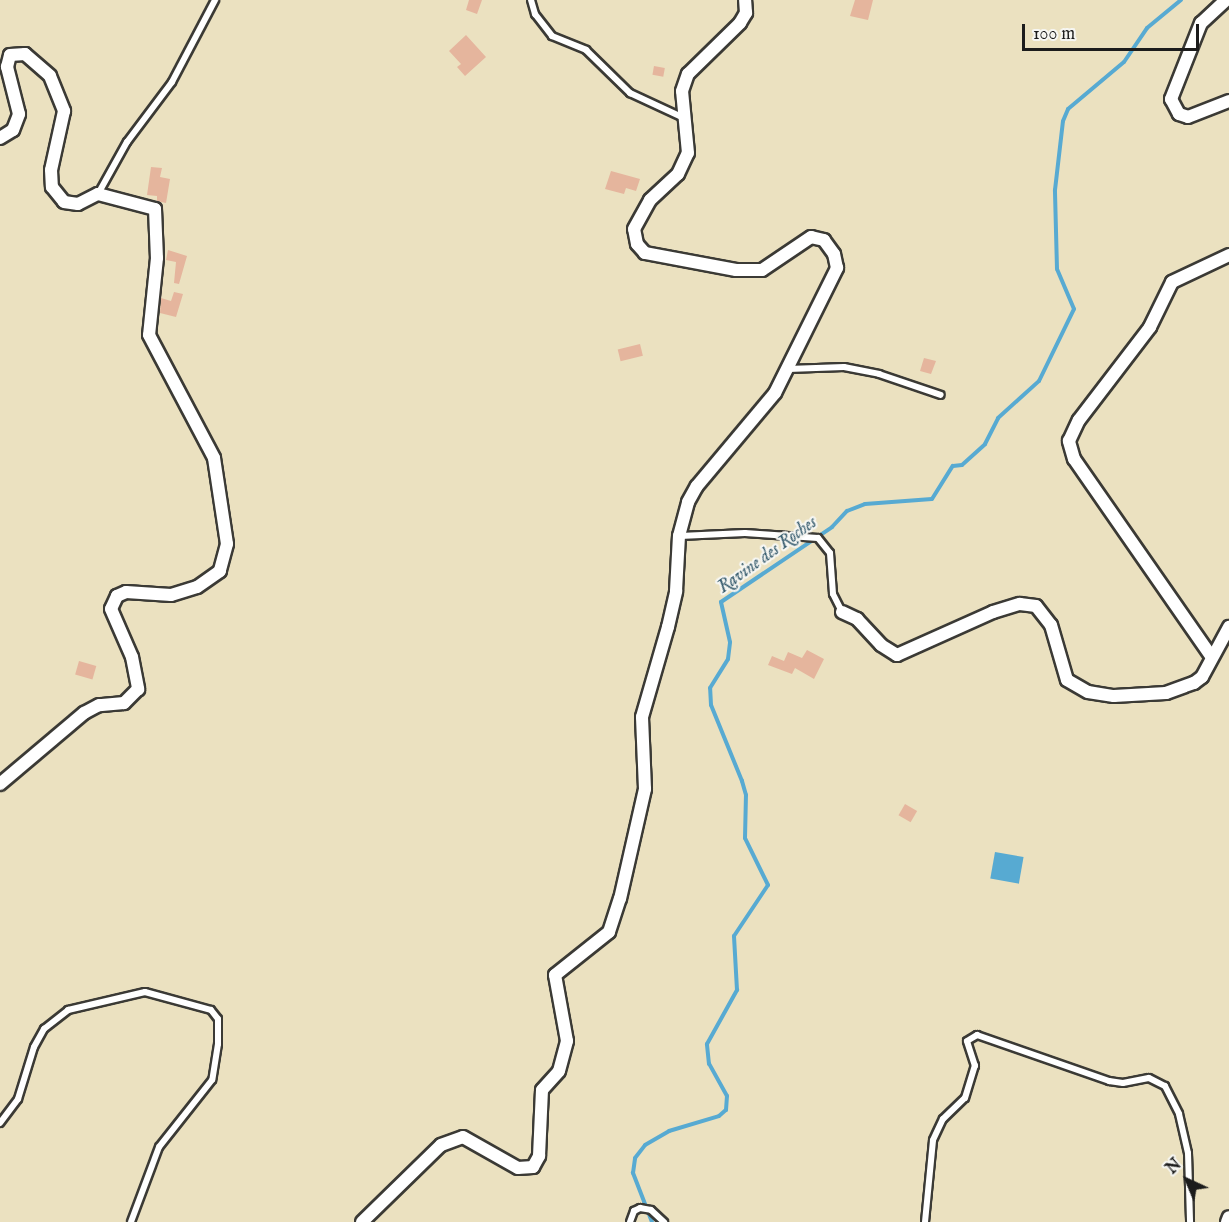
<!DOCTYPE html>
<html>
<head>
<meta charset="utf-8">
<style>
  body { margin:0 }
  #map { position:relative; width:1229px; height:1222px; overflow:hidden; background:#ebe1c0; font-family:"IM FELL English",serif }
  div>[style] { position:absolute }
  .water>* { inset:0; background:#57aad2; transform-origin:0 0 }
  .stream>* { height:4px; margin:-2px; padding:0 2px; transform-origin:2px; border-radius:2px; background:#57aad2 }
  .building>* { inset:0; background:#e5b59d; transform-origin:0 0 }
  .roads { filter:drop-shadow(2px 0 #3b3a35) drop-shadow(-2px 0 #3b3a35) drop-shadow(0 2px #3b3a35) drop-shadow(0 -2px #3b3a35) }
  .service>* { height:6px; margin:-3px; padding:0 3px; transform-origin:3px; border-radius:3px; background:#fff }
  .minor>* { height:12px; margin:-6px; padding:0 6px; transform-origin:6px; border-radius:6px; background:#fff }
  span { translate:-50% -50%; white-space:nowrap; text-align:center; line-height:1.15; -webkit-text-stroke:4.5px #f6f6f2; paint-order:stroke }
  .water-label { font-size:18px; color:#375c6e; font-style:italic }
  .north { position:absolute; left:1157px; top:1150px; width:60px; height:60px; -webkit-text-stroke:4px #f6f6f2; paint-order:stroke; rotate:316deg; font-size:16px; font-weight:700; line-height:24px; text-align:center; color:#1c1c1c }
  .north::after { content:''; display:block; margin:auto; width:21px; height:27px; background:#1c1c1c; clip-path:polygon(50% 0,100% 100%,50% 72%,0 100%) }
  .scale { position:absolute; left:1022px; top:24px; width:177px; height:27px; box-sizing:border-box; border:3px solid #1c1c1c; border-top:0; padding-left:8px; font-size:18px; line-height:21px; white-space:nowrap; color:#1c1c1c; -webkit-text-stroke:4px #f6f6f2; paint-order:stroke }
</style>
</head>
<body>
<div id="map">
  <div class="water">
    <i style="left:995px;top:852px;width:29px;height:27px;rotate:10deg"></i>
  </div>
  <div class="stream">
    <i style="left:652px;top:1222px;width:53px;rotate:-111.2deg"></i>
    <i style="left:633px;top:1173px;width:15px;rotate:-82deg"></i>
    <i style="left:635px;top:1158px;width:16px;rotate:-52deg"></i>
    <i style="left:645px;top:1145px;width:28px;rotate:-30deg"></i>
    <i style="left:669px;top:1131px;width:52px;rotate:-16.7deg"></i>
    <i style="left:719px;top:1116px;width:9px;rotate:-41deg"></i>
    <i style="left:726px;top:1110px;width:14px;rotate:-86deg"></i>
    <i style="left:727px;top:1096px;width:37px;rotate:-119deg"></i>
    <i style="left:709px;top:1064px;width:20px;rotate:-96deg"></i>
    <i style="left:707px;top:1044px;width:62px;rotate:-60.9deg"></i>
    <i style="left:737px;top:990px;width:54px;rotate:-93.2deg"></i>
    <i style="left:734px;top:936px;width:61px;rotate:-56.3deg"></i>
    <i style="left:768px;top:885px;width:52px;rotate:-116.1deg"></i>
    <i style="left:745px;top:838px;width:43px;rotate:-88.7deg"></i>
    <i style="left:746px;top:795px;width:15px;rotate:-106deg"></i>
    <i style="left:742px;top:781px;width:82px;rotate:-112.2deg"></i>
    <i style="left:711px;top:705px;width:17px;rotate:-93deg"></i>
    <i style="left:710px;top:688px;width:34px;rotate:-58deg"></i>
    <i style="left:728px;top:659px;width:17px;rotate:-83deg"></i>
    <i style="left:730px;top:642px;width:41px;rotate:-102.7deg"></i>
    <i style="left:721px;top:602px;width:134px;rotate:-34deg"></i>
    <i style="left:832px;top:527px;width:22px;rotate:-47deg"></i>
    <i style="left:847px;top:511px;width:19px;rotate:-21deg"></i>
    <i style="left:865px;top:504px;width:67px;rotate:-4.3deg"></i>
    <i style="left:932px;top:499px;width:39px;rotate:-58deg"></i>
    <i style="left:953px;top:466px;width:9px;rotate:-6deg"></i>
    <i style="left:962px;top:465px;width:31px;rotate:-42deg"></i>
    <i style="left:985px;top:444px;width:29px;rotate:-63deg"></i>
    <i style="left:998px;top:418px;width:55px;rotate:-42.1deg"></i>
    <i style="left:1039px;top:381px;width:80px;rotate:-64.1deg"></i>
    <i style="left:1074px;top:309px;width:43px;rotate:-113deg"></i>
    <i style="left:1057px;top:269px;width:79px;rotate:-91.5deg"></i>
    <i style="left:1055px;top:190px;width:69px;rotate:-83.4deg"></i>
    <i style="left:1063px;top:121px;width:13px;rotate:-67deg"></i>
    <i style="left:1068px;top:109px;width:73px;rotate:-40deg"></i>
    <i style="left:1124px;top:62px;width:41px;rotate:-55.9deg"></i>
    <i style="left:1147px;top:28px;width:44px;rotate:-39.5deg"></i>
  </div>
  <div class="building">
    <i style="clip-path:polygon(469px 0,482px 0,477px 14px,466px 10px)"></i>
    <i style="clip-path:polygon(855px 0,873px 0,868px 20px,850px 16px)"></i>
    <i style="clip-path:polygon(466px 35px,486px 57px,465px 76px,457px 67px,461px 64px,449px 51px)"></i>
    <i style="left:654px;top:66px;width:11px;height:9px;rotate:10deg"></i>
    <i style="clip-path:polygon(151px 167px,162px 168px,160px 177px,170px 179px,166px 203px,157px 201px,157px 196px,147px 195px)"></i>
    <i style="clip-path:polygon(611px 171px,640px 179px,636px 191px,626px 188px,624px 194px,605px 189px)"></i>
    <i style="clip-path:polygon(168px 250px,187px 256px,179px 284px,174px 283px,176px 262px,166px 260px)"></i>
    <i style="clip-path:polygon(174px 292px,183px 294px,176px 317px,160px 313px,161px 298px,171px 301px)"></i>
    <i style="left:640px;top:344px;width:12px;height:23px;rotate:76deg"></i>
    <i style="clip-path:polygon(924px 358px,936px 361px,931px 374px,920px 371px)"></i>
    <i style="clip-path:polygon(807px 650px,824px 659px,814px 679px,795px 668px,792px 674px,768px 665px,772px 656px,784px 661px,788px 652px,802px 658px)"></i>
    <i style="left:79px;top:661px;width:18px;height:14px;rotate:16deg"></i>
    <i style="left:905px;top:804px;width:14px;height:13px;rotate:30deg"></i>
  </div>
  <div class="roads">
    <div class="service">
      <i style="left:531px;top:0;width:15px;rotate:74deg"></i>
      <i style="left:535px;top:14px;width:28px;rotate:52deg"></i>
      <i style="left:552px;top:36px;width:37px;rotate:22deg"></i>
      <i style="left:586px;top:50px;width:62px;rotate:44.3deg"></i>
      <i style="left:630px;top:93px;width:60px;rotate:24.8deg"></i>
      <i style="left:98px;top:194px;width:60px;rotate:-60.9deg"></i>
      <i style="left:127px;top:142px;width:75px;rotate:-53.1deg"></i>
      <i style="left:172px;top:82px;width:93px;rotate:-62.3deg"></i>
      <i style="left:788px;top:369px;width:56px;rotate:-2deg"></i>
      <i style="left:844px;top:367px;width:36px;rotate:11deg"></i>
      <i style="left:879px;top:374px;width:65px;rotate:18.7deg"></i>
      <i style="left:680px;top:536px;width:65px;rotate:-2.6deg"></i>
      <i style="left:745px;top:533px;width:73px;rotate:3.9deg"></i>
      <i style="left:818px;top:538px;width:19px;rotate:51deg"></i>
      <i style="left:830px;top:553px;width:41px;rotate:85.8deg"></i>
      <i style="left:833px;top:594px;width:20px;rotate:63deg"></i>
      <i style="left:0;top:1123px;width:30px;rotate:-53deg"></i>
      <i style="left:18px;top:1099px;width:54px;rotate:-72.9deg"></i>
      <i style="left:34px;top:1047px;width:21px;rotate:-61deg"></i>
      <i style="left:44px;top:1029px;width:31px;rotate:-38deg"></i>
      <i style="left:68px;top:1010px;width:79px;rotate:-13.2deg"></i>
      <i style="left:145px;top:992px;width:68px;rotate:15.3deg"></i>
      <i style="left:211px;top:1010px;width:11px;rotate:52deg"></i>
      <i style="left:218px;top:1019px;width:25px;rotate:90deg"></i>
      <i style="left:218px;top:1044px;width:36px;rotate:99deg"></i>
      <i style="left:212px;top:1080px;width:85px;rotate:128.3deg"></i>
      <i style="left:159px;top:1147px;width:80px;rotate:110.5deg"></i>
      <i style="left:630px;top:1222px;width:12px;rotate:-70deg"></i>
      <i style="left:634px;top:1211px;width:7px;rotate:-27deg"></i>
      <i style="left:640px;top:1208px;width:11px;rotate:10deg"></i>
      <i style="left:651px;top:1210px;width:18px;rotate:43deg"></i>
      <i style="left:925px;top:1222px;width:82px;rotate:-84.4deg"></i>
      <i style="left:933px;top:1140px;width:23px;rotate:-65deg"></i>
      <i style="left:943px;top:1119px;width:30px;rotate:-44deg"></i>
      <i style="left:965px;top:1098px;width:34px;rotate:-73deg"></i>
      <i style="left:975px;top:1066px;width:26px;rotate:-108deg"></i>
      <i style="left:967px;top:1041px;width:12px;rotate:-31deg"></i>
      <i style="left:977px;top:1035px;width:140px;rotate:19.2deg"></i>
      <i style="left:1109px;top:1081px;width:14px;rotate:8deg"></i>
      <i style="left:1123px;top:1083px;width:26px;rotate:-11deg"></i>
      <i style="left:1149px;top:1078px;width:18px;rotate:27deg"></i>
      <i style="left:1165px;top:1086px;width:31px;rotate:63deg"></i>
      <i style="left:1179px;top:1114px;width:40px;rotate:77deg"></i>
      <i style="left:1188px;top:1153px;width:69px;rotate:88.3deg"></i>
    </div>
    <div class="minor">
      <i style="left:1226px;top:0;width:34px;rotate:137deg"></i>
      <i style="left:1201px;top:23px;width:82px;rotate:111.5deg"></i>
      <i style="left:1171px;top:99px;width:17px;rotate:62deg"></i>
      <i style="left:1179px;top:114px;width:9px;rotate:18deg"></i>
      <i style="left:1188px;top:117px;width:44px;rotate:-21.3deg"></i>
      <i style="left:0;top:138px;width:15px;rotate:-32deg"></i>
      <i style="left:13px;top:130px;width:17px;rotate:-69deg"></i>
      <i style="left:19px;top:114px;width:49px;rotate:-104.3deg"></i>
      <i style="left:7px;top:67px;width:12px;rotate:-76deg"></i>
      <i style="left:10px;top:55px;width:15px;rotate:-4deg"></i>
      <i style="left:25px;top:54px;width:33px;rotate:41deg"></i>
      <i style="left:50px;top:76px;width:38px;rotate:68deg"></i>
      <i style="left:64px;top:111px;width:60px;rotate:102.4deg"></i>
      <i style="left:51px;top:170px;width:17px;rotate:87deg"></i>
      <i style="left:52px;top:187px;width:19px;rotate:51deg"></i>
      <i style="left:64px;top:202px;width:14px;rotate:8deg"></i>
      <i style="left:78px;top:204px;width:22px;rotate:-27deg"></i>
      <i style="left:98px;top:194px;width:59px;rotate:14.7deg"></i>
      <i style="left:155px;top:209px;width:49px;rotate:87.7deg"></i>
      <i style="left:157px;top:258px;width:77px;rotate:95.9deg"></i>
      <i style="left:149px;top:335px;width:139px;rotate:62.1deg"></i>
      <i style="left:214px;top:458px;width:87px;rotate:81.4deg"></i>
      <i style="left:227px;top:544px;width:28px;rotate:105deg"></i>
      <i style="left:220px;top:571px;width:28px;rotate:145deg"></i>
      <i style="left:197px;top:587px;width:27px;rotate:163deg"></i>
      <i style="left:171px;top:595px;width:45px;rotate:-176.2deg"></i>
      <i style="left:126px;top:592px;width:10px;rotate:156deg"></i>
      <i style="left:117px;top:596px;width:14px;rotate:115deg"></i>
      <i style="left:111px;top:609px;width:52px;rotate:66.4deg"></i>
      <i style="left:132px;top:657px;width:33px;rotate:79deg"></i>
      <i style="left:138px;top:689px;width:20px;rotate:135deg"></i>
      <i style="left:124px;top:703px;width:25px;rotate:175deg"></i>
      <i style="left:99px;top:705px;width:17px;rotate:152deg"></i>
      <i style="left:84px;top:713px;width:110px;rotate:139.8deg"></i>
      <i style="left:842px;top:612px;width:17px;rotate:25deg"></i>
      <i style="left:857px;top:619px;width:35px;rotate:47deg"></i>
      <i style="left:881px;top:645px;width:19px;rotate:32deg"></i>
      <i style="left:897px;top:655px;width:105px;rotate:-24.1deg"></i>
      <i style="left:993px;top:612px;width:28px;rotate:-17deg"></i>
      <i style="left:1020px;top:604px;width:16px;rotate:7deg"></i>
      <i style="left:1036px;top:606px;width:24px;rotate:52deg"></i>
      <i style="left:1051px;top:625px;width:57px;rotate:73.8deg"></i>
      <i style="left:1067px;top:680px;width:24px;rotate:30deg"></i>
      <i style="left:1088px;top:692px;width:26px;rotate:9deg"></i>
      <i style="left:1114px;top:696px;width:52px;rotate:-3.3deg"></i>
      <i style="left:1166px;top:693px;width:30px;rotate:-20deg"></i>
      <i style="left:1194px;top:683px;width:10px;rotate:-37deg"></i>
      <i style="left:1202px;top:677px;width:57px;rotate:-61.6deg"></i>
      <i style="left:1211px;top:656px;width:240px;rotate:-124.8deg"></i>
      <i style="left:1074px;top:459px;width:19px;rotate:-106deg"></i>
      <i style="left:1069px;top:441px;width:23px;rotate:-65deg"></i>
      <i style="left:1079px;top:420px;width:117px;rotate:-52.6deg"></i>
      <i style="left:1150px;top:327px;width:50px;rotate:-63.9deg"></i>
      <i style="left:1172px;top:282px;width:63px;rotate:-25.3deg"></i>
      <i style="left:362px;top:1222px;width:110px;rotate:-44.3deg"></i>
      <i style="left:441px;top:1145px;width:23px;rotate:-20deg"></i>
      <i style="left:463px;top:1137px;width:63px;rotate:29.4deg"></i>
      <i style="left:518px;top:1168px;width:15px;rotate:-4deg"></i>
      <i style="left:533px;top:1167px;width:13px;rotate:-61deg"></i>
      <i style="left:539px;top:1156px;width:66px;rotate:-87.4deg"></i>
      <i style="left:542px;top:1090px;width:25px;rotate:-48deg"></i>
      <i style="left:559px;top:1071px;width:31px;rotate:-75deg"></i>
      <i style="left:567px;top:1041px;width:67px;rotate:-100.3deg"></i>
      <i style="left:555px;top:975px;width:69px;rotate:-38.5deg"></i>
      <i style="left:609px;top:932px;width:35px;rotate:-72deg"></i>
      <i style="left:620px;top:899px;width:113px;rotate:-77.2deg"></i>
      <i style="left:645px;top:789px;width:72px;rotate:-92.4deg"></i>
      <i style="left:642px;top:717px;width:94px;rotate:-73.9deg"></i>
      <i style="left:668px;top:627px;width:37px;rotate:-77deg"></i>
      <i style="left:676px;top:591px;width:55px;rotate:-86.9deg"></i>
      <i style="left:679px;top:536px;width:35px;rotate:-75deg"></i>
      <i style="left:688px;top:502px;width:18px;rotate:-61deg"></i>
      <i style="left:697px;top:486px;width:121px;rotate:-50deg"></i>
      <i style="left:775px;top:393px;width:140px;rotate:-63.6deg"></i>
      <i style="left:837px;top:268px;width:14px;rotate:-102deg"></i>
      <i style="left:834px;top:254px;width:17px;rotate:-126deg"></i>
      <i style="left:824px;top:240px;width:13px;rotate:-167deg"></i>
      <i style="left:811px;top:237px;width:59px;rotate:146deg"></i>
      <i style="left:762px;top:270px;width:26px;rotate:180deg"></i>
      <i style="left:736px;top:270px;width:93px;rotate:-169.4deg"></i>
      <i style="left:645px;top:253px;width:12px;rotate:-132deg"></i>
      <i style="left:637px;top:244px;width:15px;rotate:-101deg"></i>
      <i style="left:634px;top:229px;width:33px;rotate:-61deg"></i>
      <i style="left:650px;top:200px;width:38px;rotate:-43deg"></i>
      <i style="left:678px;top:174px;width:23px;rotate:-65deg"></i>
      <i style="left:688px;top:153px;width:62px;rotate:-95.5deg"></i>
      <i style="left:682px;top:91px;width:18px;rotate:-71deg"></i>
      <i style="left:688px;top:74px;width:73px;rotate:-44.4deg"></i>
      <i style="left:740px;top:23px;width:12px;rotate:-59deg"></i>
      <i style="left:746px;top:13px;width:13px;rotate:-94deg"></i>
      <i style="left:1227px;top:1222px;width:5px;rotate:-68deg"></i>
    </div>
  </div>
  <div class="water-label">
    <span style="left:768px;top:556px;rotate:-36deg">Ravine des Roches</span>
  </div>
  <div class="north">N</div>
  <div class="scale">100 m</div>
</div>
</body>
</html>
